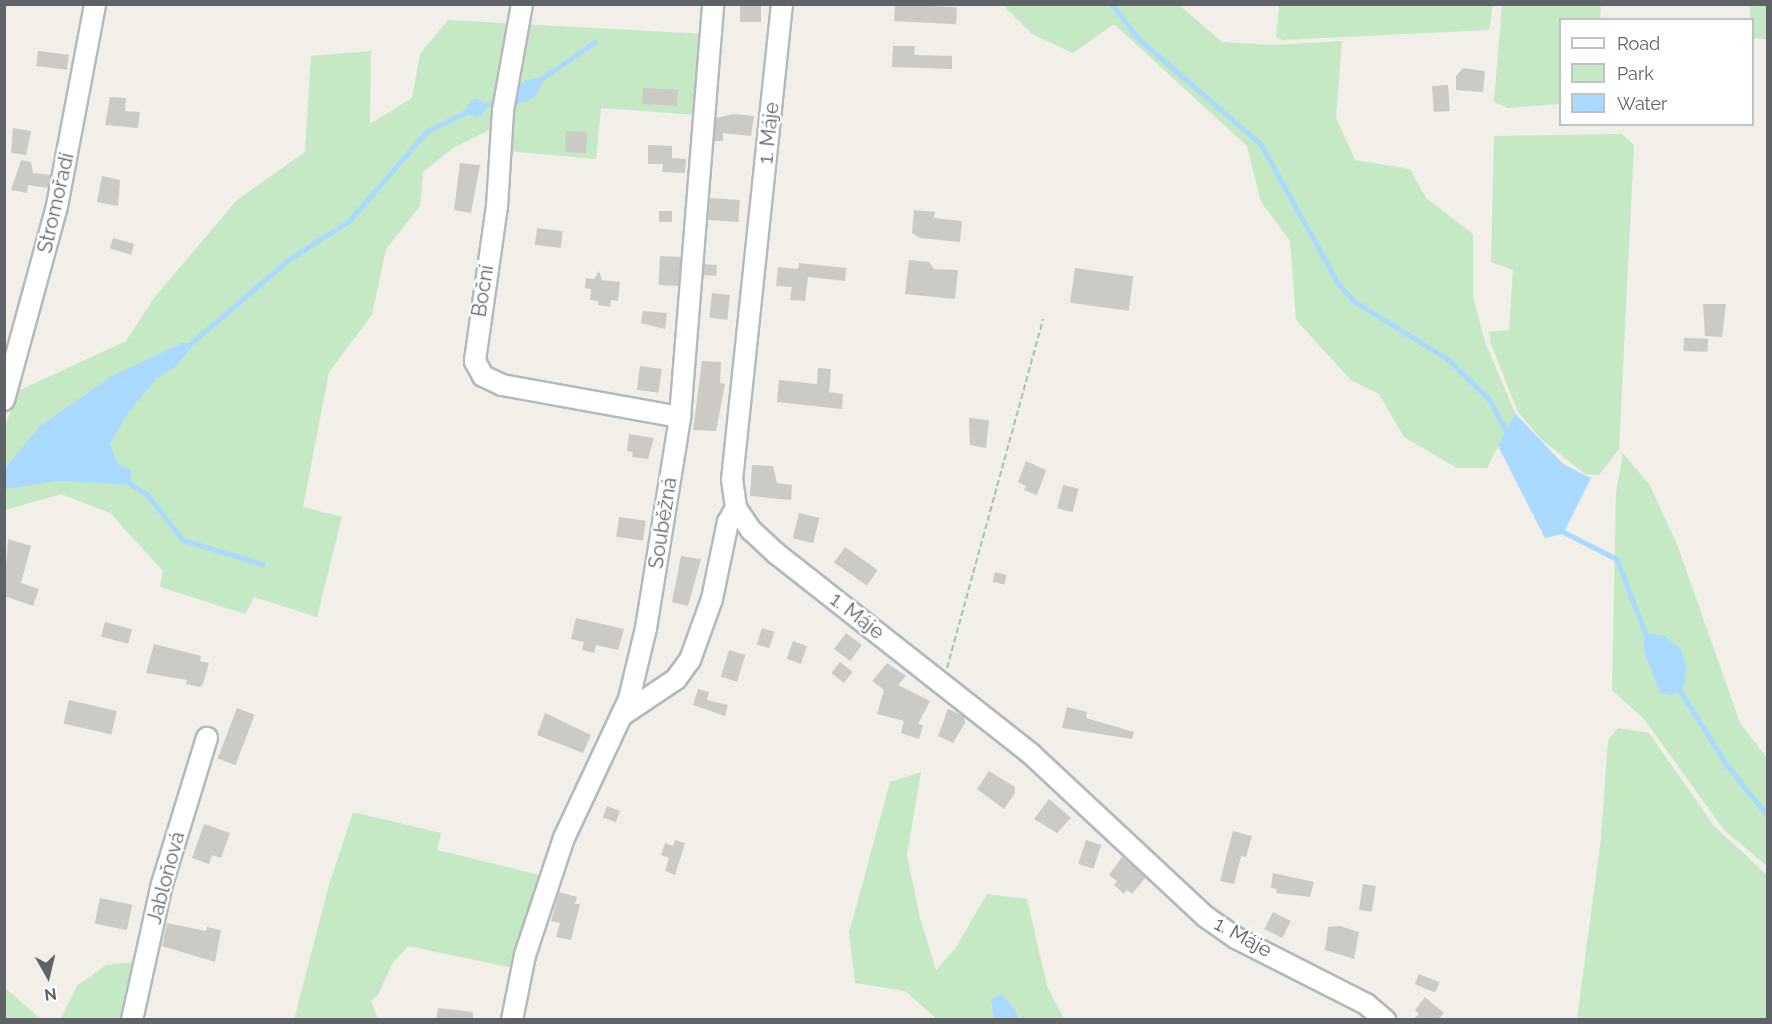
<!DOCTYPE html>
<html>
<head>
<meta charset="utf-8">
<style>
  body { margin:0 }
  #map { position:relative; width:1772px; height:1024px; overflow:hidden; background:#f1efe8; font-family:Raleway,sans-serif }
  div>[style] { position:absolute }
  .green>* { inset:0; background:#c5e8c5 }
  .water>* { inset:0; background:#aadaff }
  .round { border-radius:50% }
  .stream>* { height:4.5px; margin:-2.25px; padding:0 2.25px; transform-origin:2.25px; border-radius:2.25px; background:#aadaff }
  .building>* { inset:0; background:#cccac5; transform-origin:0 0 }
  .path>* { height:2px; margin-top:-1px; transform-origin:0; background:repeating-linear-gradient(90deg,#9cc7a9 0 6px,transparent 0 9px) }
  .roads { filter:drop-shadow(2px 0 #b5b8bc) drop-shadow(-2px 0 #b5b8bc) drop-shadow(0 2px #b5b8bc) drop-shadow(0 -2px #b5b8bc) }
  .minor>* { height:20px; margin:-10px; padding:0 10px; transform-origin:10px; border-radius:10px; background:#fff }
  span { translate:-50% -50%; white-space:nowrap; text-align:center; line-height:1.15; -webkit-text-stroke:4.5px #fff; paint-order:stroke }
  .street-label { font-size:20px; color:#5f6368 }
  .frame { position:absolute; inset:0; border:6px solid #5f6368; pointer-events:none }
  .legend { position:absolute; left:1559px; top:18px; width:195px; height:108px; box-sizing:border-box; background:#fff; border:2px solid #bfc1c3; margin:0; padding:8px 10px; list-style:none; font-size:18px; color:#5f6368 }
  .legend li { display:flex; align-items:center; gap:12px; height:30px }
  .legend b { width:30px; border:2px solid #bfc1c3 }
  .north { position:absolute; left:18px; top:946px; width:60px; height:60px; -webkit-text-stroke:4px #fff; paint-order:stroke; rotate:172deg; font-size:16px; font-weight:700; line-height:24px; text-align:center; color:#5f6368 }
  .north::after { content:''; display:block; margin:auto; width:21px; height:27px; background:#5f6368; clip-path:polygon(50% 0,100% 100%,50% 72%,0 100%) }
</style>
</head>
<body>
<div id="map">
  <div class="green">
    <i style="clip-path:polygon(1003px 5px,1179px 5px,1222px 42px,1273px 45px,1342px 41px,1336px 118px,1355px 160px,1410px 169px,1426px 198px,1473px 234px,1473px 296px,1485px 342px,1515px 413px,1487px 468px,1457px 468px,1404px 437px,1379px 394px,1351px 380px,1296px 320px,1290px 241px,1261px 202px,1247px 146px,1114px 24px,1073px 53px,1032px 34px)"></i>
    <i style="clip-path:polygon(1279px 5px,1279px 4px,1493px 5px,1489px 30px,1282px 40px,1276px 37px)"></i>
    <i style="clip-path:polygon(1502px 5px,1601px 5px,1600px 19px,1560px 20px,1560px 104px,1508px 108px,1494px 102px)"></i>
    <i style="clip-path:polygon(1749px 5px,1767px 5px,1767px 39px,1753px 38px)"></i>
    <i style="clip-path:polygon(448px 20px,705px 34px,698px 115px,601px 108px,596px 159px,508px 151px,511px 119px,453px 148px,423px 172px,420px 206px,386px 249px,372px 315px,329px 372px,303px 507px,342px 517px,317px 617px,254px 597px,245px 614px,160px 587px,163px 571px,110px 513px,61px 494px,5px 510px,5px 427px,18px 391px,126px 341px,154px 298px,237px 200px,305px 152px,311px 56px,371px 51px,370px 124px,412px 98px,420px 54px)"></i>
    <i style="clip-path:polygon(1622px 134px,1634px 145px,1619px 449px,1599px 475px,1585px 474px,1541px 439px,1518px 412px,1491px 344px,1489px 332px,1509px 330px,1513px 270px,1491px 262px,1494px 136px)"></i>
    <i style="clip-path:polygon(1623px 453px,1649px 484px,1677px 544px,1740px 723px,1767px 758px,1767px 866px,1724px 830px,1644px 719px,1612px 690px,1616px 492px)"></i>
    <i style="clip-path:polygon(1618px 728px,1649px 733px,1714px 826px,1767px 875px,1767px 1019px,1577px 1019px,1601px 838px,1608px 740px)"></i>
    <i style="clip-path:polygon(921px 772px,907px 855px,920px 918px,936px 970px,955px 949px,987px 894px,1027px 899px,1047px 986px,1064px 1019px,937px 1019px,905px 991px,855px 983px,849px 933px,890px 782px)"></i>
    <i style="clip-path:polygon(353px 812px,441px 833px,437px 850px,544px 876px,518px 969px,408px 946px,392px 964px,378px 995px,371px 1001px,378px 1019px,294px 1020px,329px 885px)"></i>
    <i style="clip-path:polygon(133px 962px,124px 1019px,60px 1020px,77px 986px,106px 965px)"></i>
    <i style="clip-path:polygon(5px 988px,41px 1019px,5px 1019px)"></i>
  </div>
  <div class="water">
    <i style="clip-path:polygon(540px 78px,544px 80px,536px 96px,526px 102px,513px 104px,515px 89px,526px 80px)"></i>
    <i class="round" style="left:467px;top:99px;width:18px;height:18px"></i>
    <i style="clip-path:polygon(182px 343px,192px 343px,191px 348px,175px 367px,157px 378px,127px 414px,110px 444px,118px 464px,131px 470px,131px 485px,60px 481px,5px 489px,6px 467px,40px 426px,112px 376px)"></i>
    <i style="clip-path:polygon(1515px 413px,1563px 464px,1591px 478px,1563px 534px,1545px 538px,1498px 446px)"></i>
    <i style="clip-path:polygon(1644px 633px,1664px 636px,1680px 648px,1687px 666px,1683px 689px,1671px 695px,1660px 693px,1644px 651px)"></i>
    <i style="clip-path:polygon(1001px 994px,1014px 1008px,1019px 1019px,994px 1019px,991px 1000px)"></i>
  </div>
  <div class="stream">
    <i style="left:1112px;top:4px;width:43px;rotate:52.6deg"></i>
    <i style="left:1138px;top:38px;width:162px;rotate:40.8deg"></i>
    <i style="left:1261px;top:144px;width:159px;rotate:61deg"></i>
    <i style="left:1338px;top:283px;width:24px;rotate:48deg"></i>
    <i style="left:1354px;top:301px;width:112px;rotate:31.8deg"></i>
    <i style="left:1449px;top:360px;width:56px;rotate:44.3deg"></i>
    <i style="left:1489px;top:399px;width:39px;rotate:61deg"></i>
    <i style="left:538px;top:81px;width:69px;rotate:-34.4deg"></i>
    <i style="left:481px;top:107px;width:18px;rotate:-19deg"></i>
    <i style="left:189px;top:345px;width:130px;rotate:-40.6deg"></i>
    <i style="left:288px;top:260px;width:72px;rotate:-32.6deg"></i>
    <i style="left:349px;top:221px;width:118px;rotate:-49.1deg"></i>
    <i style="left:426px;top:132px;width:49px;rotate:-26.6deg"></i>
    <i style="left:126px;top:481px;width:26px;rotate:32deg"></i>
    <i style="left:148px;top:495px;width:57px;rotate:52.1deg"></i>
    <i style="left:183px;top:540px;width:83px;rotate:16.9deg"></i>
    <i style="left:1560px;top:530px;width:64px;rotate:27deg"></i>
    <i style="left:1617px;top:559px;width:84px;rotate:69deg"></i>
    <i style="left:1678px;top:687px;width:92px;rotate:57.9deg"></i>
    <i style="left:1727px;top:765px;width:65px;rotate:51.2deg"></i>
  </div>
  <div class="building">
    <i style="left:740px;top:4px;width:21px;height:18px"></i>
    <i style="left:895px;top:4px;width:62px;height:17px;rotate:3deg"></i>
    <i style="clip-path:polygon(893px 46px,915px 46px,914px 55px,952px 56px,952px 69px,892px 67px)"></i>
    <i style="left:38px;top:51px;width:31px;height:15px;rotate:7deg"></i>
    <i style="clip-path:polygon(1463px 68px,1485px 71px,1483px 92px,1456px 90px,1456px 76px)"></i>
    <i style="left:1448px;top:85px;width:26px;height:16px;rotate:86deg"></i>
    <i style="left:643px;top:88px;width:35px;height:16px;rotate:3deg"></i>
    <i style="clip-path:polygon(110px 97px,126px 98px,125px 111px,140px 112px,138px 128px,105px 125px)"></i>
    <i style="clip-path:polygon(734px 114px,754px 116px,751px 136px,723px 133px,723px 141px,714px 141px,716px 118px)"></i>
    <i style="clip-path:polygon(13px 128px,31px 131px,26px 155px,11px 153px)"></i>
    <i style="left:566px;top:131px;width:21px;height:21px;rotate:3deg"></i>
    <i style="clip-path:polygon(648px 145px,672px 146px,672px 158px,686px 159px,685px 173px,662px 172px,663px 164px,648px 164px)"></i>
    <i style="clip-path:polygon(21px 160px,31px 162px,33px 173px,51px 175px,48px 188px,28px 185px,27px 193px,11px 190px)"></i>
    <i style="clip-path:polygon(460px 163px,480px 165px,471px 213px,454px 210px)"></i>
    <i style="clip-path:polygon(102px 176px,120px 180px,118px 206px,97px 202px)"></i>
    <i style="left:710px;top:198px;width:30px;height:22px;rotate:4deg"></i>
    <i style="clip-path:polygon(914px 210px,935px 212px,934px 218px,962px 221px,960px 242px,920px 238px,912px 233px)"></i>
    <i style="left:659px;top:211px;width:13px;height:11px"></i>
    <i style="left:537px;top:228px;width:26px;height:17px;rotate:7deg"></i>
    <i style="left:113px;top:238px;width:22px;height:11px;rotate:16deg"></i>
    <i style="left:660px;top:256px;width:21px;height:29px;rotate:3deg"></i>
    <i style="clip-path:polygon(909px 260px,929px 262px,934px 269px,958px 270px,955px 299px,905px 294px)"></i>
    <i style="clip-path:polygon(799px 263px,846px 268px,845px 281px,808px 277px,805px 301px,790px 300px,792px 287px,776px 286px,778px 267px,798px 269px)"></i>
    <i style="left:704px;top:264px;width:13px;height:11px;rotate:4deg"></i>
    <i style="left:1075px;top:268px;width:59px;height:35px;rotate:8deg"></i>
    <i style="clip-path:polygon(599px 271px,602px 280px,620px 282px,618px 301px,611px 300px,610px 307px,598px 305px,598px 301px,590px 300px,591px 289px,585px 288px,586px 278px,594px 279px)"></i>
    <i style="left:712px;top:293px;width:18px;height:25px;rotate:6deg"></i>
    <i style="clip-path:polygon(1703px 304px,1726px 304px,1722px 337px,1705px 336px)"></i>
    <i style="clip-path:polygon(643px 311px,667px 313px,665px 329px,641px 323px)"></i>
    <i style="left:1684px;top:338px;width:24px;height:13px;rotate:2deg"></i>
    <i style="clip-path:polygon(702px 361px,721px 362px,720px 383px,725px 384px,716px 431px,693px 430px)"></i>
    <i style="left:640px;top:366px;width:22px;height:24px;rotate:8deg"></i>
    <i style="clip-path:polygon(818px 368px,831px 369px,829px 392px,843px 394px,842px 409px,777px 402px,779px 380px,817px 384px)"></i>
    <i style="clip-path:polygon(969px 418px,989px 420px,986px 448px,970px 445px)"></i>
    <i style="clip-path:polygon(629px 434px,654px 438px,648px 459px,632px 457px,633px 452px,627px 451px)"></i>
    <i style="clip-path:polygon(1026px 461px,1046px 470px,1037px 495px,1024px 490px,1026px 486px,1018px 482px)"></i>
    <i style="clip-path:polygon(752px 465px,773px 466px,777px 483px,792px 485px,791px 500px,750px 496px)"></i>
    <i style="left:1063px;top:485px;width:16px;height:24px;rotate:14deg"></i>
    <i style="left:799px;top:513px;width:21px;height:26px;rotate:14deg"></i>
    <i style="left:619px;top:517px;width:27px;height:20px;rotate:8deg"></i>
    <i style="clip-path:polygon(8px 539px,31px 546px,21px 583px,39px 589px,33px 606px,4px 596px)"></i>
    <i style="left:845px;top:547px;width:40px;height:19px;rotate:35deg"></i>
    <i style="clip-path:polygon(681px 556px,701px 559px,688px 606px,672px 602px)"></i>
    <i style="left:995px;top:572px;width:12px;height:10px;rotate:14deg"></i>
    <i style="clip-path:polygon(576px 618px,624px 629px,618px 650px,596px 645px,594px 653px,582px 650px,584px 642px,571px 639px)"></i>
    <i style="left:105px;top:622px;width:28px;height:15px;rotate:15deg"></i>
    <i style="left:762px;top:628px;width:13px;height:17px;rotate:18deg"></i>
    <i style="left:846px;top:633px;width:20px;height:20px;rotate:37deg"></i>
    <i style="left:793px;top:641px;width:15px;height:19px;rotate:20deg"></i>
    <i style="clip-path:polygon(154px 644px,201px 656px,200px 661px,209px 663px,203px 684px,200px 687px,186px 684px,187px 680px,146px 673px)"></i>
    <i style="left:729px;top:650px;width:17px;height:28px;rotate:17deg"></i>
    <i style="left:840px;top:662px;width:16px;height:14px;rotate:38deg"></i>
    <i style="clip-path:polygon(887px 663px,906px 676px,898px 685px,930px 701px,918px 724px,923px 725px,919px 739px,901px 733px,904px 721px,877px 714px,884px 690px,872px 681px)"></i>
    <i style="clip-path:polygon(698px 689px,709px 692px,707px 700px,728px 705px,725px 716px,693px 705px)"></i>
    <i style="left:69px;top:700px;width:49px;height:24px;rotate:13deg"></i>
    <i style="clip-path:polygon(1067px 707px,1087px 712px,1086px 718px,1134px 732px,1132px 739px,1062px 728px)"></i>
    <i style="left:237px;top:708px;width:19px;height:54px;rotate:21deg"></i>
    <i style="clip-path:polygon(948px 709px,964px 716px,965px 723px,953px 743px,938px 736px)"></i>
    <i style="clip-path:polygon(545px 713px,591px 735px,583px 753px,537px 735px)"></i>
    <i style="clip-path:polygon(989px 771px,1015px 787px,1015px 793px,1004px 809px,977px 789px)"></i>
    <i style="clip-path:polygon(1049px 799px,1071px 818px,1057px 833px,1034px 819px)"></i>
    <i style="left:607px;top:806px;width:14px;height:12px;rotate:21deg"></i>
    <i style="clip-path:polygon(204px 824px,230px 833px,221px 858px,212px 855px,209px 864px,192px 858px)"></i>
    <i style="clip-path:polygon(1233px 831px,1252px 836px,1246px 857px,1241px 856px,1234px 884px,1220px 881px)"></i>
    <i style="clip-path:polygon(675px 840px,685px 843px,675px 875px,665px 871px,669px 858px,661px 855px,665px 843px,673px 846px)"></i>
    <i style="left:1086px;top:840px;width:16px;height:25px;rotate:18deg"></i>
    <i style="clip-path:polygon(1122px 857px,1146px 877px,1132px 894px,1127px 890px,1124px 894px,1114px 885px,1117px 881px,1109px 875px)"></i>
    <i style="clip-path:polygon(1273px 873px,1314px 882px,1310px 897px,1276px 893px,1277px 889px,1271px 888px)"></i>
    <i style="left:1363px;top:884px;width:13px;height:26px;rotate:9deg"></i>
    <i style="clip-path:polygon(559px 892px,577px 897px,575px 904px,580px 904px,571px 940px,556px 937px,560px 923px,551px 921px)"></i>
    <i style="left:100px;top:898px;width:33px;height:26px;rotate:12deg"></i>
    <i style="left:1273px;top:912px;width:20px;height:19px;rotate:27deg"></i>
    <i style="clip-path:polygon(167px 923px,206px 931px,207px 927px,221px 930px,215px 962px,162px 946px)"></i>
    <i style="clip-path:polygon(1340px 926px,1359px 932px,1354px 959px,1325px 950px,1328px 927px)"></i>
    <i style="left:1419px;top:974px;width:22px;height:11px;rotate:22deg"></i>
    <i style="clip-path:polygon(1425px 997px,1444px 1013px,1438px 1020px,1412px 1020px,1419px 1014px,1415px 1010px)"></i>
    <i style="clip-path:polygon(438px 1008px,473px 1012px,473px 1020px,436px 1020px)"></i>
  </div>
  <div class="path">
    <i style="left:947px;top:668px;width:362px;rotate:-74.6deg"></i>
  </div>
  <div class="roads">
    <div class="minor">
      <i style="left:522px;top:4px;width:109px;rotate:100.1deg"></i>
      <i style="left:503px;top:111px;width:95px;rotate:93.6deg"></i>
      <i style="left:497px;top:206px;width:157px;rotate:98.1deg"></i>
      <i style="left:475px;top:361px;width:17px;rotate:62deg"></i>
      <i style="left:483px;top:376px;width:21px;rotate:25deg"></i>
      <i style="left:502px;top:385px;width:181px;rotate:10.2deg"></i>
      <i style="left:782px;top:4px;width:478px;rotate:96deg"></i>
      <i style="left:732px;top:479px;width:29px;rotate:82deg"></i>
      <i style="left:736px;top:508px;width:27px;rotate:56deg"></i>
      <i style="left:751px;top:530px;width:35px;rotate:43deg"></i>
      <i style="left:777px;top:554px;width:323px;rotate:38.2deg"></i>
      <i style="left:1031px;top:754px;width:239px;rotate:43deg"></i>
      <i style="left:1206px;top:917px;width:37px;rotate:35deg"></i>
      <i style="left:1236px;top:938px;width:146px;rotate:26.9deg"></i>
      <i style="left:1366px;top:1004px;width:25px;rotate:40deg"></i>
      <i style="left:4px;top:400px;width:201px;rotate:-74.7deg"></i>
      <i style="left:57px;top:206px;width:206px;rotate:-79.3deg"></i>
      <i style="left:621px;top:716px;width:66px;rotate:-33.9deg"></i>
      <i style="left:676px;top:679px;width:24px;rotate:-54deg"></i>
      <i style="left:690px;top:660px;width:65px;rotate:-70.2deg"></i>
      <i style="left:712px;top:599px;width:79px;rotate:-78.3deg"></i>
      <i style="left:728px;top:522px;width:16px;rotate:-60deg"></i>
      <i style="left:132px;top:1020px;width:139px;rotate:-77.6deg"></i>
      <i style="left:162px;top:884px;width:153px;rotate:-72.9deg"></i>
      <i style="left:512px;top:1020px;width:66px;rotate:-78.7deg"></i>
      <i style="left:525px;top:955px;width:123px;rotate:-71.6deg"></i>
      <i style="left:564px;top:838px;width:153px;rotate:-64.9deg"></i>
      <i style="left:629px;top:699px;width:73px;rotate:-76.5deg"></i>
      <i style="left:646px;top:628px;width:214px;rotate:-80.8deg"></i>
      <i style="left:680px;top:417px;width:414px;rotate:-85.4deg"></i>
    </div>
  </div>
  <div class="street-label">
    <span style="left:769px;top:133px;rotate:-84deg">1. Máje</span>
    <span style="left:56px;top:203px;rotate:-77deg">Stromořadí</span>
    <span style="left:483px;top:291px;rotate:-81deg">Boční</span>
    <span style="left:663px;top:523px;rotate:-81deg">Souběžná</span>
    <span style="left:857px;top:616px;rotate:38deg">1. Máje</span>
    <span style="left:166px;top:878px;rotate:-75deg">Jabloňová</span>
    <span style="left:1243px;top:937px;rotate:29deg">1. Máje</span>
  </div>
  <div class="frame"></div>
  <ul class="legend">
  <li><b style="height:8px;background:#fff"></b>Road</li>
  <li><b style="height:16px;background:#c5e8c5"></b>Park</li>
  <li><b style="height:16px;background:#aadaff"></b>Water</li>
  </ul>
  <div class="north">N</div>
</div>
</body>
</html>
